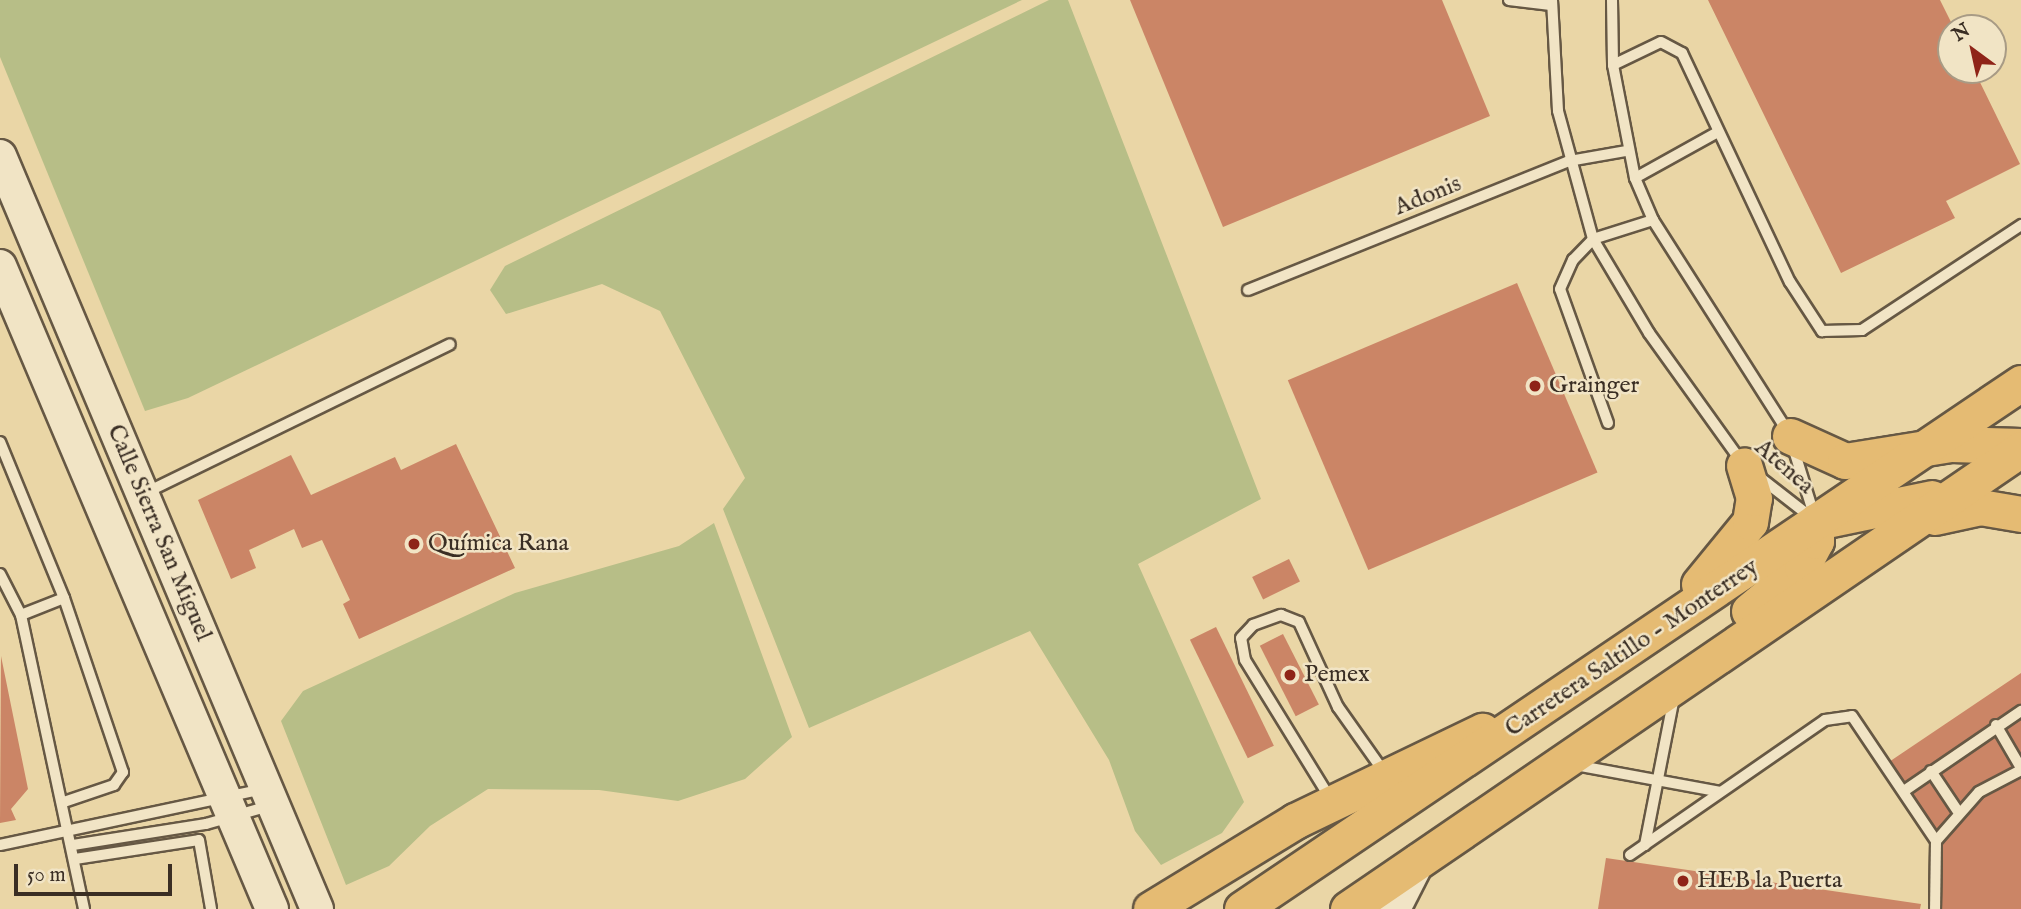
<!DOCTYPE html>
<html>
<head>
<meta charset="utf-8">
<style>
  body { margin:0 }
  #map { position:relative; width:2021px; height:909px; overflow:hidden; background:#ead6a6; font-family:"IM FELL English",serif }
  div>[style] { position:absolute }
  .green>* { inset:0; background:#b7be87 }
  .building>* { inset:0; background:#cb8566; transform-origin:0 0 }
  .roads { filter:drop-shadow(2px 0 #665844) drop-shadow(-2px 0 #665844) drop-shadow(0 2px #665844) drop-shadow(0 -2px #665844) }
  .lane>* { height:10px; margin:-5px; padding:0 5px; transform-origin:5px; border-radius:5px; background:#f1e4c5 }
  .secondary>* { height:32px; margin:-16px; padding:0 16px; transform-origin:16px; border-radius:16px; background:#f1e4c5 }
  .primary>* { height:35px; margin:-17.5px; padding:0 17.5px; transform-origin:17.5px; border-radius:17.5px; background:#e5bb73 }
  .dots>* { width:19px; height:19px; translate:-50% -50%; box-sizing:border-box; border:4px solid #f1e4c5; border-radius:50% }
  span { translate:-50% -50%; white-space:nowrap; text-align:center; line-height:1.15; -webkit-text-stroke:5px #f1e4c5; paint-order:stroke }
  .street-label { font-size:24px; color:#3a2e24 }
  .poi-label { font-size:24px; color:#3a2e24 }
  .left { translate:0 -50%; text-align:left }
  .north { position:absolute; left:1937px; top:14px; width:70px; height:70px; box-sizing:border-box; background:#f1e4c5; border:2px solid #a89b85; border-radius:50%; rotate:327deg; font-size:19px; font-weight:700; line-height:28px; text-align:center; color:#3a2e24 }
  .north::after { content:''; display:block; margin:auto; width:24px; height:32px; background:#8f2418; clip-path:polygon(50% 0,100% 100%,50% 72%,0 100%) }
  .scale { position:absolute; left:14px; top:864px; width:158px; height:32px; box-sizing:border-box; border:4px solid #3a2e24; border-top:0; padding-left:9px; font-size:21px; line-height:24px; white-space:nowrap; color:#3a2e24; -webkit-text-stroke:5px #f1e4c5; paint-order:stroke }
</style>
</head>
<body>
<div id="map">
  <div class="green">
    <i style="clip-path:polygon(0 0,1022px 0,188px 398px,145px 411px,0 57px)"></i>
    <i style="clip-path:polygon(1049px 0,1068px 0,1261px 499px,1138px 564px,1244px 802px,1222px 833px,1161px 865px,1135px 831px,1109px 760px,1030px 631px,809px 728px,723px 509px,745px 478px,660px 311px,602px 284px,506px 314px,490px 290px,505px 266px)"></i>
    <i style="clip-path:polygon(714px 523px,792px 737px,745px 779px,678px 801px,599px 790px,488px 789px,430px 826px,389px 866px,346px 885px,281px 721px,303px 691px,515px 593px,679px 546px)"></i>
  </div>
  <div class="building">
    <i style="clip-path:polygon(1130px 0,1442px 0,1490px 116px,1223px 227px)"></i>
    <i style="clip-path:polygon(1708px 0,1940px 0,1954px 28px,1951px 70px,1974px 70px,2020px 164px,1946px 201px,1955px 218px,1841px 273px)"></i>
    <i style="left:1517px;top:283px;width:206px;height:249px;rotate:67deg"></i>
    <i style="clip-path:polygon(456px 444px,515px 568px,359px 639px,343px 604px,350px 600px,322px 540px,302px 548px,294px 529px,249px 550px,256px 568px,231px 579px,198px 500px,291px 455px,311px 495px,395px 457px,401px 470px)"></i>
    <i style="left:1289px;top:559px;width:25px;height:41px;rotate:64deg"></i>
    <i style="left:1216px;top:627px;width:132px;height:29px;rotate:64deg"></i>
    <i style="left:1283px;top:634px;width:79px;height:26px;rotate:63deg"></i>
    <i style="clip-path:polygon(1px 656px,28px 789px,11px 809px,16px 820px,0 823px)"></i>
    <i style="clip-path:polygon(2021px 673px,2021px 909px,1933px 909px,1940px 855px,1880px 768px)"></i>
    <i style="clip-path:polygon(1606px 858px,1921px 904px,1920px 909px,1598px 909px)"></i>
  </div>
  <div class="roads">
    <div class="lane">
      <i style="left:1509px;top:0;width:42px;rotate:6.8deg"></i>
      <i style="left:1552px;top:0;width:111px;rotate:86.9deg"></i>
      <i style="left:1558px;top:111px;width:133px;rotate:74.7deg"></i>
      <i style="left:1593px;top:239px;width:109px;rotate:59.2deg"></i>
      <i style="left:1649px;top:333px;width:158px;rotate:54.3deg"></i>
      <i style="left:1612px;top:0;width:65px;rotate:89.1deg"></i>
      <i style="left:1613px;top:65px;width:115px;rotate:79deg"></i>
      <i style="left:1635px;top:178px;width:46px;rotate:66.8deg"></i>
      <i style="left:1653px;top:220px;width:251px;rotate:57.5deg"></i>
      <i style="left:1613px;top:65px;width:53px;rotate:-25.6deg"></i>
      <i style="left:1661px;top:42px;width:24px;rotate:28deg"></i>
      <i style="left:1682px;top:53px;width:253px;rotate:64.8deg"></i>
      <i style="left:1790px;top:282px;width:59px;rotate:56.9deg"></i>
      <i style="left:1822px;top:331px;width:40px;rotate:-1.4deg"></i>
      <i style="left:1862px;top:330px;width:191px;rotate:-33.4deg"></i>
      <i style="left:1635px;top:178px;width:95px;rotate:-29deg"></i>
      <i style="left:1248px;top:290px;width:346px;rotate:-21.9deg"></i>
      <i style="left:1569px;top:161px;width:58px;rotate:-10deg"></i>
      <i style="left:1608px;top:423px;width:142px;rotate:-109.7deg"></i>
      <i style="left:1560px;top:289px;width:32px;rotate:-66deg"></i>
      <i style="left:1573px;top:260px;width:29px;rotate:-46deg"></i>
      <i style="left:1593px;top:239px;width:63px;rotate:-17.6deg"></i>
      <i style="left:0;top:442px;width:169px;rotate:67.7deg"></i>
      <i style="left:64px;top:598px;width:184px;rotate:71.3deg"></i>
      <i style="left:123px;top:772px;width:16px;rotate:125deg"></i>
      <i style="left:114px;top:785px;width:53px;rotate:161.2deg"></i>
      <i style="left:1793px;top:447px;width:71px;rotate:72.8deg"></i>
      <i style="left:1758px;top:476px;width:68px;rotate:37.9deg"></i>
      <i style="left:145px;top:493px;width:339px;rotate:-26deg"></i>
      <i style="left:0;top:574px;width:46px;rotate:62.9deg"></i>
      <i style="left:21px;top:615px;width:301px;rotate:77.9deg"></i>
      <i style="left:21px;top:615px;width:46px;rotate:-21.6deg"></i>
      <i style="left:1996px;top:725px;width:50px;rotate:59.8deg"></i>
      <i style="left:1575px;top:765px;width:147px;rotate:10.5deg"></i>
      <i style="left:1931px;top:771px;width:47px;rotate:56.3deg"></i>
      <i style="left:1904px;top:791px;width:142px;rotate:-34.4deg"></i>
      <i style="left:1330px;top:798px;width:162px;rotate:-121.6deg"></i>
      <i style="left:1245px;top:660px;width:22px;rotate:-100deg"></i>
      <i style="left:1241px;top:638px;width:18px;rotate:-47deg"></i>
      <i style="left:1253px;top:625px;width:30px;rotate:-20deg"></i>
      <i style="left:1281px;top:615px;width:19px;rotate:21deg"></i>
      <i style="left:1299px;top:622px;width:94px;rotate:65.4deg"></i>
      <i style="left:1338px;top:707px;width:80px;rotate:54.7deg"></i>
      <i style="left:1936px;top:841px;width:65px;rotate:-48.7deg"></i>
      <i style="left:1979px;top:792px;width:47px;rotate:-27.6deg"></i>
      <i style="left:0;top:845px;width:270px;rotate:-12deg"></i>
      <i style="left:73px;top:845px;width:135px;rotate:-9deg"></i>
      <i style="left:206px;top:824px;width:66px;rotate:-15.9deg"></i>
      <i style="left:1645px;top:845px;width:151px;rotate:-78.9deg"></i>
      <i style="left:1630px;top:855px;width:237px;rotate:-34.7deg"></i>
      <i style="left:1825px;top:720px;width:27px;rotate:-8deg"></i>
      <i style="left:1852px;top:716px;width:151px;rotate:56.1deg"></i>
      <i style="left:1936px;top:841px;width:68px;rotate:90.8deg"></i>
      <i style="left:75px;top:859px;width:125px;rotate:-8.7deg"></i>
      <i style="left:199px;top:840px;width:70px;rotate:80.1deg"></i>
    </div>
    <div class="secondary">
      <i style="left:0;top:156px;width:817px;rotate:67.17deg"></i>
      <i style="left:0;top:266px;width:698px;rotate:67.07deg"></i>
      <i style="left:1394px;top:909px;width:55px;rotate:-63deg"></i>
    </div>
    <div class="primary">
      <i style="left:1790px;top:436px;width:60px;rotate:24.4deg"></i>
      <i style="left:1845px;top:461px;width:107px;rotate:-9.1deg"></i>
      <i style="left:1951px;top:444px;width:70px;rotate:1.6deg"></i>
      <i style="left:1935px;top:517px;width:46px;rotate:-12.5deg"></i>
      <i style="left:1980px;top:507px;width:42px;rotate:9.7deg"></i>
      <i style="left:1826px;top:520px;width:108px;rotate:-11.7deg"></i>
      <i style="left:1699px;top:584px;width:80px;rotate:-50.6deg"></i>
      <i style="left:1750px;top:522px;width:24px;rotate:-81deg"></i>
      <i style="left:1754px;top:498px;width:34px;rotate:-107deg"></i>
      <i style="left:1749px;top:611px;width:69px;rotate:-39.7deg"></i>
      <i style="left:1802px;top:567px;width:30px;rotate:-62deg"></i>
      <i style="left:1816px;top:541px;width:20px;rotate:-90deg"></i>
      <i style="left:1151px;top:909px;width:169px;rotate:-31.4deg"></i>
      <i style="left:1295px;top:821px;width:208px;rotate:-25.7deg"></i>
      <i style="left:1242px;top:909px;width:940px;rotate:-34.03deg"></i>
      <i style="left:1348px;top:909px;width:815px;rotate:-34.35deg"></i>
    </div>
  </div>
  <div class="dots">
    <i style="left:1535px;top:386px;background:#8f2418"></i>
    <i style="left:414px;top:544px;background:#8f2418"></i>
    <i style="left:1290px;top:675px;background:#8f2418"></i>
    <i style="left:1683px;top:881px;background:#8f2418"></i>
  </div>
  <div class="street-label">
    <span style="left:1428px;top:196px;rotate:-22deg">Adonis</span>
    <span style="left:1784px;top:467px;rotate:41deg">Atenea</span>
    <span style="left:159px;top:533px;rotate:67deg">Calle Sierra San Miguel</span>
    <span style="left:1632px;top:648px;rotate:-34deg">Carretera Saltillo - Monterrey</span>
  </div>
  <div class="poi-label">
    <span class="left" style="left:1549px;top:386px">Grainger</span>
    <span class="left" style="left:428px;top:544px">Química Rana</span>
    <span class="left" style="left:1304px;top:675px">Pemex</span>
    <span class="left" style="left:1697px;top:881px">HEB la Puerta</span>
  </div>
  <div class="north">N</div>
  <div class="scale">50 m</div>
</div>
</body>
</html>
